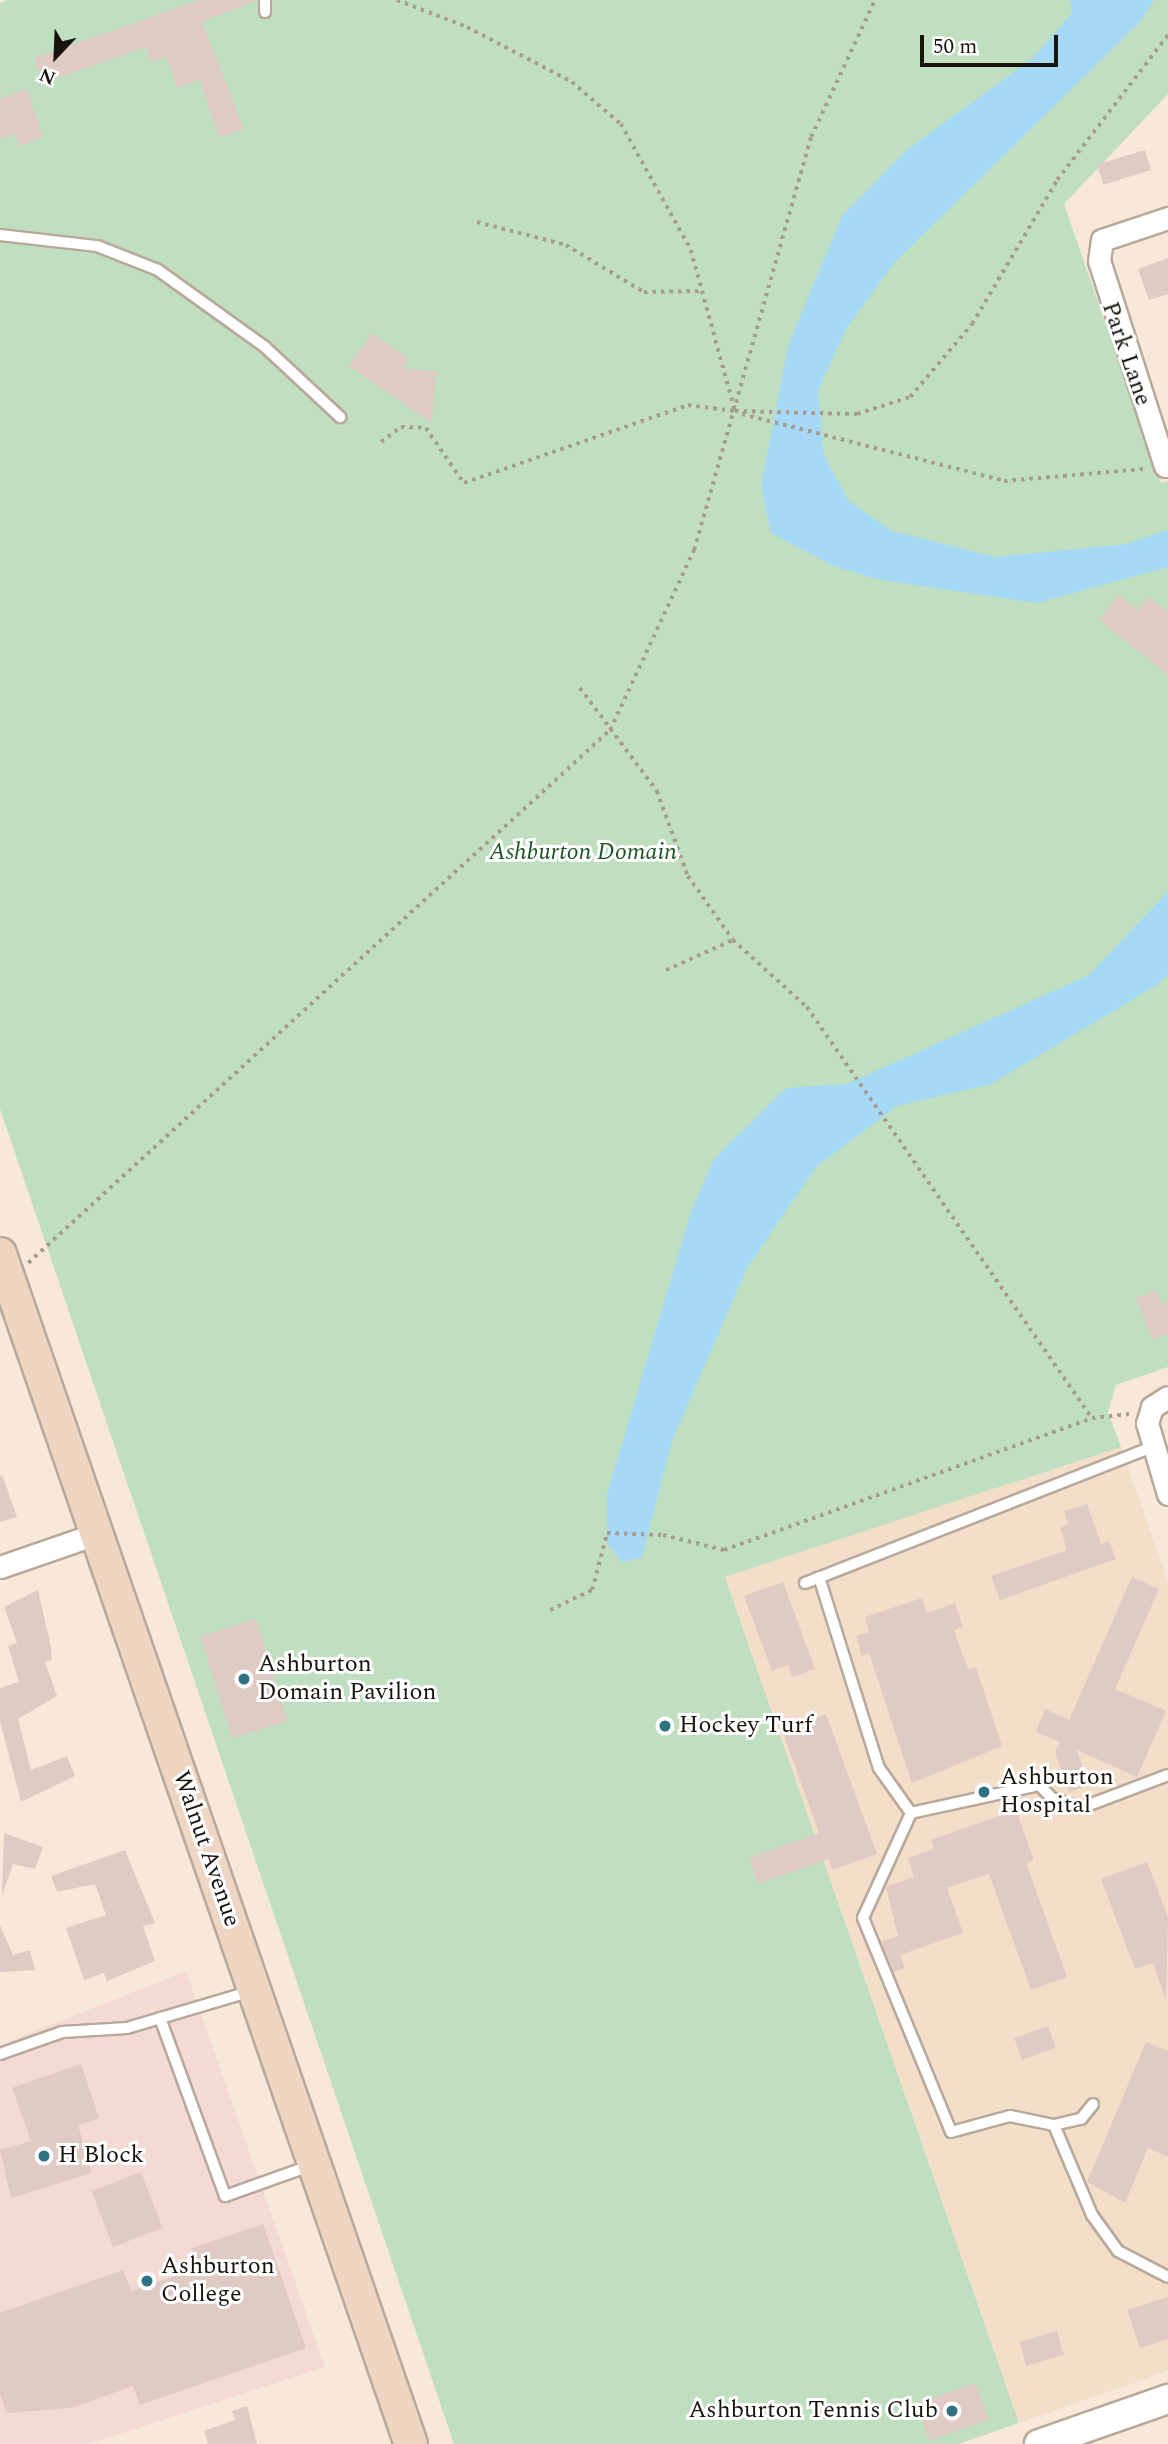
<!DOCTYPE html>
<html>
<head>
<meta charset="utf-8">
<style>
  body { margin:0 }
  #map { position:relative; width:1168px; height:2444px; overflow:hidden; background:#f7e8d9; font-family:Spectral,serif }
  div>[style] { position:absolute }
  .built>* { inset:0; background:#f3dec9 }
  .education>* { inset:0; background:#f4dad4 }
  .green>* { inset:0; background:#c0dfc1 }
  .water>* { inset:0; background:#a5d9f5 }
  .building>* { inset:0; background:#e0cac4; transform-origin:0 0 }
  .path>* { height:3.5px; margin-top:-1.75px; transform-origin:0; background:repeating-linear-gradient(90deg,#a89c91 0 3.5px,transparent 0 8.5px) }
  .roads { filter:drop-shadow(2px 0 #b8a99b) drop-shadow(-2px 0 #b8a99b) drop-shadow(0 2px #b8a99b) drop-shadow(0 -2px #b8a99b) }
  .service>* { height:10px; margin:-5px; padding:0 5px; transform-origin:5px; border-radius:5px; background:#fff }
  .minor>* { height:21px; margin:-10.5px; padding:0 10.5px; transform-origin:10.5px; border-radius:10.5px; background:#fff }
  .tertiary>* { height:28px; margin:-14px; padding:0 14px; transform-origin:14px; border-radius:14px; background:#fff }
  .secondary>* { height:32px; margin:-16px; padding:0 16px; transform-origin:16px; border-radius:16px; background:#eed6c3 }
  .dots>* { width:19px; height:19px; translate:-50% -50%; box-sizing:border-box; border:4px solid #fff; border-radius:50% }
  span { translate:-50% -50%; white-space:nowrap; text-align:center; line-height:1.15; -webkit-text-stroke:6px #fff; paint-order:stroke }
  .street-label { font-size:24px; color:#18130d }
  .park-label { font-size:24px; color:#1c5425; font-style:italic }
  .poi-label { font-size:24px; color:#18130d }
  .left { translate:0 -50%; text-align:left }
  .right { translate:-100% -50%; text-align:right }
  .north { position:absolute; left:21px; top:21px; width:70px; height:70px; -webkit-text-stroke:5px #fff; paint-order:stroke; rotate:203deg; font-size:19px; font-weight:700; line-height:28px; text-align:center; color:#18130d }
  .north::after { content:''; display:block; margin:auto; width:24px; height:32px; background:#18130d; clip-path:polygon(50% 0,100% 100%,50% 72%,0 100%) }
  .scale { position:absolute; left:920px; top:35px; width:138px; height:32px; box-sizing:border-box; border:4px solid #18130d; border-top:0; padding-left:9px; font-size:21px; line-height:24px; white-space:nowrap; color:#18130d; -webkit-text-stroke:5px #fff; paint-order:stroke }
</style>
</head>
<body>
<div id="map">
  <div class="built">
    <i style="clip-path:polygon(1121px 1447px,1168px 1582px,1168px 2371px,1019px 2423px,725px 1576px)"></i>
  </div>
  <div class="education">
    <i style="clip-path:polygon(186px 1971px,325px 2367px,89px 2444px,0 2444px,0 2045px)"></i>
  </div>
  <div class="green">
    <i style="clip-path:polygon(8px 0,1168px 0,1168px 94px,1064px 204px,1161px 483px,1168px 481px,1168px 1367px,1116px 1385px,1108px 1412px,1121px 1447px,725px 1577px,1019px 2423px,959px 2444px,454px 2444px,0 1109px,0 3px)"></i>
  </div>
  <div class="water">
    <i style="clip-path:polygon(1070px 0,1154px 0,1140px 22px,894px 263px,846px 329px,818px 391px,824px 456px,849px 501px,892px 531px,995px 557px,1127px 544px,1168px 530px,1168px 567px,1037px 603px,881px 580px,833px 566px,771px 533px,761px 486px,788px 346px,842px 216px,908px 149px,1032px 59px,1072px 13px)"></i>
    <i style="clip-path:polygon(1168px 892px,1168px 975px,1157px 985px,991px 1084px,897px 1106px,816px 1167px,747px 1268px,672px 1441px,642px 1557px,621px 1562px,607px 1542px,607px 1494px,691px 1212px,714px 1159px,786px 1088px,847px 1084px,1089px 975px)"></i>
  </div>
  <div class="building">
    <i style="clip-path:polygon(200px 0,257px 0,202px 22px,244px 129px,219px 137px,200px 80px,177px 88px,167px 57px,151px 62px,146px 47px,43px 83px,34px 58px)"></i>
    <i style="clip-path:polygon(27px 89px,43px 137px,19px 146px,15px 134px,0 139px,0 99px)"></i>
    <i style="left:1145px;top:150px;width:21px;height:50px;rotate:73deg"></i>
    <i style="clip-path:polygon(1168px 258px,1168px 294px,1149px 300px,1138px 269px)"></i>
    <i style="clip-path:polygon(372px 333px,409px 359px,402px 369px,436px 371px,432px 423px,349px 366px)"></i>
    <i style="clip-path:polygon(1119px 595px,1138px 610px,1148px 597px,1168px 612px,1168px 675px,1099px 620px)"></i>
    <i style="clip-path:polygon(1156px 1290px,1162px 1304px,1168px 1302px,1168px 1334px,1152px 1340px,1136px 1298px)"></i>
    <i style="clip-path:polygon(2px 1475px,17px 1517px,0 1522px,0 1476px)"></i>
    <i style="clip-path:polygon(1087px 1504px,1101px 1544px,1109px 1541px,1116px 1559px,1000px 1600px,991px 1576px,1067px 1550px,1060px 1527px,1068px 1524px,1064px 1511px)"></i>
    <i style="clip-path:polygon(1132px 1577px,1159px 1589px,1115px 1689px,1166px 1711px,1137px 1777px,1077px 1750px,1089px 1785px,1069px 1792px,1055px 1752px,1060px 1742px,1036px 1732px,1045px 1709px,1069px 1720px)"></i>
    <i style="clip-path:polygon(783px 1582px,815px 1669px,792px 1677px,788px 1665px,772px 1671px,744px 1596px)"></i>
    <i style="clip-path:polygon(38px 1590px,51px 1647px,52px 1660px,45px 1662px,57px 1696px,18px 1719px,31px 1770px,67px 1756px,75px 1776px,21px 1802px,0 1721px,0 1688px,19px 1682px,8px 1646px,17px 1643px,4px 1607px)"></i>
    <i style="clip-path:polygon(922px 1598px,927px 1613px,955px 1603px,963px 1627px,954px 1630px,968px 1669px,976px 1667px,1002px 1746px,912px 1783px,869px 1653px,862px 1656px,856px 1636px,869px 1632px,865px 1617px)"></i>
    <i style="left:256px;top:1619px;width:107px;height:58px;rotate:73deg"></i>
    <i style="clip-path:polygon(826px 1714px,877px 1854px,832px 1870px,829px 1859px,758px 1884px,749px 1858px,819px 1833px,782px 1730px)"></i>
    <i style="clip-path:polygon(1016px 1810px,1034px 1860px,1026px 1863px,1067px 1977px,1031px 1990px,989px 1874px,947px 1888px,963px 1933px,900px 1955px,905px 1968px,894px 1972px,881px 1942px,898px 1936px,886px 1887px,914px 1877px,908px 1858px,934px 1849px,931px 1840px)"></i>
    <i style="clip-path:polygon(4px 1833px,43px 1847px,35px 1869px,13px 1864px,2px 1896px)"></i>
    <i style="clip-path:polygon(125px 1850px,155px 1923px,143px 1926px,155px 1961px,107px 1981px,104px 1973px,84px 1980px,66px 1928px,106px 1915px,95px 1884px,57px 1892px,51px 1876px)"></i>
    <i style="clip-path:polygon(1147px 1862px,1168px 1917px,1166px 2000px,1153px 1963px,1135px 1969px,1101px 1879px)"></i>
    <i style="clip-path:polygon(0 1925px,13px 1955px,30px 1950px,35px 1970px,0 1972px)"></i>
    <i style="left:1048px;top:2026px;width:23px;height:36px;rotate:70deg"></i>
    <i style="clip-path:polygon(1146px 2042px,1168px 2051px,1168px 2157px,1148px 2148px,1125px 2203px,1087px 2182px)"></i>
    <i style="clip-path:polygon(81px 2064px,99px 2118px,78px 2125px,92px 2173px,11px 2198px,0 2150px,31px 2141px,12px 2088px)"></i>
    <i style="left:141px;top:2172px;width:60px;height:53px;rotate:69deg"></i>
    <i style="clip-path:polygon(263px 2224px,306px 2348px,140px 2405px,133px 2386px,71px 2408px,7px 2413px,0 2394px,0 2313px,123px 2270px,131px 2291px,198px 2268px,192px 2248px)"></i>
    <i style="clip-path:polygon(1168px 2297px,1168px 2339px,1140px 2348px,1127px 2310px)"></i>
    <i style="left:1057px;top:2331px;width:25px;height:39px;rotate:74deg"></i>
    <i style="left:976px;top:2383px;width:39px;height:63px;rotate:71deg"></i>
    <i style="clip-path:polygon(247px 2406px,257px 2444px,208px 2444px,204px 2431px,235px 2420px,232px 2411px)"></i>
  </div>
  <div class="path">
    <i style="left:397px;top:0;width:75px;rotate:21.1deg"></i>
    <i style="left:467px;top:27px;width:119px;rotate:27.6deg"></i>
    <i style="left:572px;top:82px;width:65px;rotate:40.6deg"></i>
    <i style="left:621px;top:124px;width:144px;rotate:60.9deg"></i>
    <i style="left:691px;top:250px;width:167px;rotate:74.7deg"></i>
    <i style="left:735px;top:411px;width:122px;rotate:1.4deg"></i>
    <i style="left:857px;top:414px;width:56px;rotate:-17.8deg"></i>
    <i style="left:910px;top:397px;width:96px;rotate:-49.7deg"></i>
    <i style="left:972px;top:324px;width:167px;rotate:-59.4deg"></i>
    <i style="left:1057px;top:180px;width:183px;rotate:-52.6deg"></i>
    <i style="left:477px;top:222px;width:92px;rotate:14.5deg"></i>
    <i style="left:566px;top:245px;width:91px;rotate:31.1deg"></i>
    <i style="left:644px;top:292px;width:58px;rotate:-1deg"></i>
    <i style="left:742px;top:414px;width:270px;rotate:14.3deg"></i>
    <i style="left:1004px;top:481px;width:142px;rotate:-4.9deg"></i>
    <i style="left:381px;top:442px;width:25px;rotate:-37deg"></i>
    <i style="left:401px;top:427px;width:25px;rotate:2deg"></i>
    <i style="left:426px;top:428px;width:67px;rotate:55.4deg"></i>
    <i style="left:464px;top:483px;width:237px;rotate:-19.2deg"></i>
    <i style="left:688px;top:405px;width:47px;rotate:7.3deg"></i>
    <i style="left:580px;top:688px;width:129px;rotate:53.2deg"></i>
    <i style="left:657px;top:791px;width:90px;rotate:70deg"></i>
    <i style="left:688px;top:876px;width:78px;rotate:54.9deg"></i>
    <i style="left:733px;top:940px;width:100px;rotate:42.2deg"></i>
    <i style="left:807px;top:1007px;width:500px;rotate:55.26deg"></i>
    <i style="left:1092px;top:1418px;width:38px;rotate:-6deg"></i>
    <i style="left:666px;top:970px;width:73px;rotate:-24.1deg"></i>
    <i style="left:28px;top:1263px;width:789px;rotate:-42.48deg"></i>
    <i style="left:610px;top:730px;width:199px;rotate:-65deg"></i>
    <i style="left:694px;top:550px;width:429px;rotate:-74.2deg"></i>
    <i style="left:811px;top:137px;width:151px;rotate:-65deg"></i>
    <i style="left:550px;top:1610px;width:47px;rotate:-25.5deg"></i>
    <i style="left:592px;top:1590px;width:59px;rotate:-75.3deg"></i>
    <i style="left:607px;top:1533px;width:56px;rotate:2deg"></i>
    <i style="left:663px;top:1535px;width:63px;rotate:13.8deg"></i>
    <i style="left:724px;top:1550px;width:391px;rotate:-19.7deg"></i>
  </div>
  <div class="roads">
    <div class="service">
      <i style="left:265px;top:0;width:12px;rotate:90deg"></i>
      <i style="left:0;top:235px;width:98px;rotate:6.5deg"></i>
      <i style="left:97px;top:246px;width:66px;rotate:21.5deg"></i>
      <i style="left:158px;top:270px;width:132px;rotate:35.7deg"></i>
      <i style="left:265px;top:347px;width:103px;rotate:43deg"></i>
      <i style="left:819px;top:1577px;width:200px;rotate:72.6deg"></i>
      <i style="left:879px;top:1768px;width:55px;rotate:54.6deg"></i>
      <i style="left:805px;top:1583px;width:373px;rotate:-21.4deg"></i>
      <i style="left:1168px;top:1775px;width:93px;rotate:159.2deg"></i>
      <i style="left:1081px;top:1808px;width:31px;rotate:-161deg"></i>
      <i style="left:1052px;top:1798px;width:18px;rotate:-135deg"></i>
      <i style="left:1039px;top:1785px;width:131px;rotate:167.7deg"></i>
      <i style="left:911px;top:1813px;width:115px;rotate:114.6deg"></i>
      <i style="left:863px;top:1918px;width:231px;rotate:67.6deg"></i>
      <i style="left:951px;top:2132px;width:61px;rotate:-15.2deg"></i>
      <i style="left:1010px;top:2116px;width:45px;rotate:11.6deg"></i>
      <i style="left:1054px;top:2125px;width:98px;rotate:67.1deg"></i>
      <i style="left:1092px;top:2215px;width:44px;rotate:54.2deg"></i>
      <i style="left:1118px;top:2251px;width:56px;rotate:27.5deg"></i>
      <i style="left:160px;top:2018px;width:189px;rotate:69.9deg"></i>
      <i style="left:225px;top:2196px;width:92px;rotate:-19.6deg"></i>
      <i style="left:0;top:2054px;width:66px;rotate:-19.5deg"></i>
      <i style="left:62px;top:2032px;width:65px;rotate:-3.5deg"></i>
      <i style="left:127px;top:2028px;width:130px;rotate:-16.5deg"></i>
      <i style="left:1054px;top:2125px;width:28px;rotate:-13deg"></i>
      <i style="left:1081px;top:2119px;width:19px;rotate:-51deg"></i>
    </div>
    <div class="minor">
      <i style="left:1165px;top:466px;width:215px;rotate:-107.8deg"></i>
      <i style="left:1099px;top:261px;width:21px;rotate:-82deg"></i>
      <i style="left:1102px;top:240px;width:70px;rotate:-18.4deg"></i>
      <i style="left:1168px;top:1397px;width:19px;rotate:148deg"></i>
      <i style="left:1152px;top:1407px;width:17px;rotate:107deg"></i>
      <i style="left:1147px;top:1423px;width:74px;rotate:73.5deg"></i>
      <i style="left:0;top:1567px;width:102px;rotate:-19deg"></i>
    </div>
    <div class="tertiary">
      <i style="left:1039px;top:2444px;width:137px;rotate:-19.2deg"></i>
    </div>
    <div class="secondary">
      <i style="left:0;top:1254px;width:1259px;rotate:70.95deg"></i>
    </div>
  </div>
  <div class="dots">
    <i style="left:244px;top:1679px;background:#307284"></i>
    <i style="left:665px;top:1726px;background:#307284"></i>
    <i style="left:984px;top:1792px;background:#307284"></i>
    <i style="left:44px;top:2156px;background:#307284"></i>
    <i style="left:147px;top:2281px;background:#307284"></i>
    <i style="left:952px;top:2411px;background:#307284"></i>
  </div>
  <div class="street-label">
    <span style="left:1126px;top:354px;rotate:71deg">Park Lane</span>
    <span style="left:206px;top:1849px;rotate:71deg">Walnut Avenue</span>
  </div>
  <div class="park-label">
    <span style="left:583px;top:853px">Ashburton Domain</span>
  </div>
  <div class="poi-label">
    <span class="left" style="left:258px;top:1679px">Ashburton<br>Domain Pavilion</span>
    <span class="left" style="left:679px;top:1726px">Hockey Turf</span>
    <span class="left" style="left:1000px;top:1792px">Ashburton<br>Hospital</span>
    <span class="left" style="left:58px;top:2156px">H Block</span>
    <span class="left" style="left:161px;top:2281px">Ashburton<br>College</span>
    <span class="right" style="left:938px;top:2411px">Ashburton Tennis Club</span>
  </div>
  <div class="north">N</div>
  <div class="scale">50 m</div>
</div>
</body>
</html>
